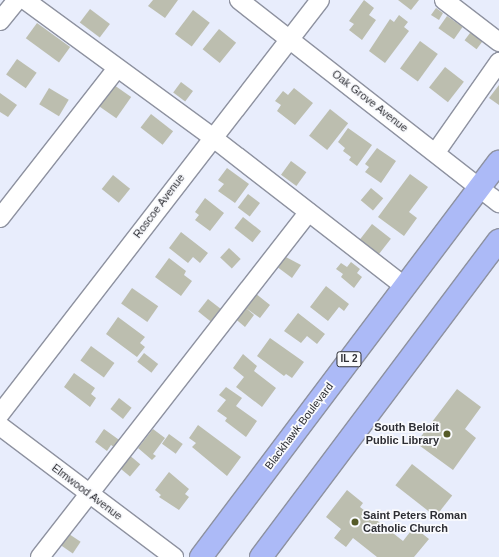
<!DOCTYPE html>
<html>
<head>
<meta charset="utf-8">
<style>
  body { margin:0 }
  #map { position:relative; width:499px; height:557px; overflow:hidden; background:#e8edfc; font-family:Arial,sans-serif }
  div>[style] { position:absolute }
  .building>* { inset:0; background:#bcbeaf; transform-origin:0 0 }
  .roads { filter:drop-shadow(1px 0 #8e92a0) drop-shadow(-1px 0 #8e92a0) drop-shadow(0 1px #8e92a0) drop-shadow(0 -1px #8e92a0) }
  .minor>* { height:18px; margin:-9px; padding:0 9px; transform-origin:9px; border-radius:9px; background:#fff }
  .major>* { height:22px; margin:-11px; padding:0 11px; transform-origin:11px; border-radius:11px; background:#acbaf7 }
  .dots>* { width:11px; height:11px; translate:-50% -50%; box-sizing:border-box; border:2px solid #f9fafd; border-radius:50% }
  span { translate:-50% -50%; white-space:nowrap; text-align:center; line-height:1.15; -webkit-text-stroke:3.5px #f9fafd; paint-order:stroke }
  .shield-label span { padding:1px 3px; background:#f9fafd; border:1px solid; border-radius:3px; -webkit-text-stroke-width:0 }
  .shield-label { font-size:10px; color:#2d2e34; font-weight:700 }
  .street-label { font-size:11px; color:#2d2e34 }
  .poi-label { font-size:11px; color:#2d2e34; font-weight:700 }
  .right { translate:-100% -50%; text-align:right }
  .left { translate:0 -50%; text-align:left }
</style>
</head>
<body>
<div id="map">
  <div class="building">
    <i style="clip-path:polygon(153px 0,178px 0,165px 18px,148px 6px)"></i>
    <i style="clip-path:polygon(364px 0,374px 8px,369px 15px,376px 20px,362px 40px,349px 30px,354px 24px,349px 21px)"></i>
    <i style="clip-path:polygon(398px 0,419px 0,411px 10px)"></i>
    <i style="clip-path:polygon(436px 8px,443px 13px,439px 20px,431px 15px)"></i>
    <i style="left:90px;top:9px;width:25px;height:17px;rotate:37deg"></i>
    <i style="left:193px;top:10px;width:21px;height:30px;rotate:37deg"></i>
    <i style="clip-path:polygon(399px 15px,408px 22px,404px 27px,409px 31px,385px 63px,369px 51px,390px 19px,394px 22px)"></i>
    <i style="left:447px;top:16px;width:19px;height:15px;rotate:35deg"></i>
    <i style="left:37px;top:23px;width:41px;height:19px;rotate:36deg"></i>
    <i style="left:219px;top:29px;width:22px;height:26px;rotate:39deg"></i>
    <i style="left:473px;top:29px;width:15px;height:14px;rotate:37deg"></i>
    <i style="left:420px;top:41px;width:22px;height:34px;rotate:36deg"></i>
    <i style="left:17px;top:59px;width:24px;height:19px;rotate:35deg"></i>
    <i style="left:445px;top:67px;width:24px;height:26px;rotate:38deg"></i>
    <i style="left:181px;top:82px;width:15px;height:13px;rotate:37deg"></i>
    <i style="left:114px;top:85px;width:21px;height:26px;rotate:35deg"></i>
    <i style="clip-path:polygon(499px 85px,499px 105px,489px 98px)"></i>
    <i style="left:49px;top:88px;width:23px;height:19px;rotate:31deg"></i>
    <i style="clip-path:polygon(294px 88px,313px 103px,295px 125px,277px 111px,281px 105px,275px 101px,283px 91px,288px 95px)"></i>
    <i style="clip-path:polygon(0 93px,17px 105px,8px 117px,0 112px)"></i>
    <i style="left:330px;top:109px;width:23px;height:34px;rotate:38deg"></i>
    <i style="left:151px;top:114px;width:28px;height:17px;rotate:38deg"></i>
    <i style="clip-path:polygon(348px 128px,372px 145px,357px 166px,349px 160px,351px 157px,343px 151px,345px 148px,338px 142px)"></i>
    <i style="clip-path:polygon(377px 148px,396px 161px,381px 183px,365px 172px,369px 167px,365px 164px)"></i>
    <i style="left:291px;top:161px;width:19px;height:17px;rotate:36deg"></i>
    <i style="clip-path:polygon(227px 168px,249px 184px,235px 203px,218px 191px,224px 184px,218px 180px)"></i>
    <i style="clip-path:polygon(410px 174px,428px 187px,409px 212px,417px 218px,404px 236px,378px 217px)"></i>
    <i style="left:113px;top:175px;width:22px;height:18px;rotate:39deg"></i>
    <i style="left:371px;top:188px;width:16px;height:16px;rotate:40deg"></i>
    <i style="left:248px;top:194px;width:15px;height:17px;rotate:37deg"></i>
    <i style="clip-path:polygon(205px 198px,224px 213px,210px 231px,195px 220px,199px 215px,195px 212px)"></i>
    <i style="left:243px;top:217px;width:23px;height:14px;rotate:38deg"></i>
    <i style="left:372px;top:224px;width:24px;height:20px;rotate:38deg"></i>
    <i style="clip-path:polygon(181px 232px,208px 253px,200px 263px,193px 257px,188px 263px,169px 248px)"></i>
    <i style="left:229px;top:248px;width:16px;height:13px;rotate:43deg"></i>
    <i style="clip-path:polygon(284px 256px,301px 265px,292px 278px,276px 266px)"></i>
    <i style="clip-path:polygon(169px 258px,186px 271px,184px 275px,192px 281px,181px 296px,155px 277px)"></i>
    <i style="clip-path:polygon(351px 262px,360px 269px,357px 273px,362px 277px,354px 288px,341px 277px,343px 274px,336px 269px,341px 263px,347px 267px)"></i>
    <i style="clip-path:polygon(326px 286px,349px 304px,344px 311px,339px 307px,328px 321px,310px 307px)"></i>
    <i style="left:132px;top:288px;width:32px;height:19px;rotate:35deg"></i>
    <i style="clip-path:polygon(255px 293px,270px 305px,260px 318px,246px 308px,254px 315px,245px 327px,232px 316px)"></i>
    <i style="left:208px;top:299px;width:16px;height:16px;rotate:38deg"></i>
    <i style="clip-path:polygon(298px 313px,325px 334px,317px 344px,307px 336px,301px 343px,284px 331px)"></i>
    <i style="clip-path:polygon(118px 317px,145px 337px,140px 343px,145px 347px,137px 357px,106px 334px)"></i>
    <i style="clip-path:polygon(270px 338px,304px 362px,292px 378px,286px 374px,284px 376px,257px 356px)"></i>
    <i style="left:91px;top:346px;width:29px;height:18px;rotate:36deg"></i>
    <i style="left:144px;top:353px;width:18px;height:11px;rotate:38deg"></i>
    <i style="clip-path:polygon(243px 354px,257px 366px,254px 371px,276px 388px,262px 407px,236px 387px,244px 377px,233px 368px)"></i>
    <i style="clip-path:polygon(74px 373px,95px 388px,91px 394px,96px 398px,90px 407px,64px 387px)"></i>
    <i style="clip-path:polygon(226px 387px,242px 398px,236px 406px,257px 421px,246px 437px,225px 421px,227px 418px,217px 411px,226px 400px,219px 395px)"></i>
    <i style="clip-path:polygon(457px 389px,481px 407px,465px 429px,476px 438px,453px 470px,416px 443px)"></i>
    <i style="left:119px;top:398px;width:16px;height:14px;rotate:38deg"></i>
    <i style="clip-path:polygon(198px 425px,241px 457px,227px 476px,192px 447px,196px 443px,189px 438px)"></i>
    <i style="clip-path:polygon(104px 429px,122px 442px,117px 449px,111px 445px,107px 451px,95px 442px)"></i>
    <i style="clip-path:polygon(153px 429px,165px 438px,153px 454px,156px 456px,152px 460px,138px 448px)"></i>
    <i style="left:169px;top:434px;width:17px;height:12px;rotate:36deg"></i>
    <i style="left:128px;top:454px;width:16px;height:16px;rotate:40deg"></i>
    <i style="left:412px;top:464px;width:51px;height:27px;rotate:38deg"></i>
    <i style="clip-path:polygon(169px 472px,189px 489px,185px 494px,189px 497px,179px 510px,159px 497px,161px 495px,155px 490px)"></i>
    <i style="clip-path:polygon(347px 490px,363px 503px,360px 507px,403px 541px,414px 527px,429px 539px,414px 557px,377px 557px,353px 538px,346px 547px,334px 538px,341px 529px,326px 517px)"></i>
    <i style="left:69px;top:534px;width:14px;height:14px;rotate:34deg"></i>
  </div>
  <div class="roads">
    <div class="minor">
      <i style="left:25px;top:0;width:232px;rotate:36.2deg"></i>
      <i style="left:212px;top:137px;width:242px;rotate:37.8deg"></i>
      <i style="left:239px;top:0;width:330px;rotate:38deg"></i>
      <i style="left:444px;top:0;width:69px;rotate:37.4deg"></i>
      <i style="left:0;top:21px;width:27px;rotate:-51deg"></i>
      <i style="left:436px;top:152px;width:110px;rotate:-55deg"></i>
      <i style="left:0;top:218px;width:190px;rotate:-52deg"></i>
      <i style="left:0;top:414px;width:523px;rotate:-52.3deg"></i>
      <i style="left:0;top:426px;width:218px;rotate:37deg"></i>
      <i style="left:40px;top:557px;width:437px;rotate:-52.1deg"></i>
    </div>
    <div class="major">
      <i style="left:201px;top:557px;width:495px;rotate:-53deg"></i>
      <i style="left:261px;top:557px;width:396px;rotate:-53.1deg"></i>
    </div>
  </div>
  <div class="dots">
    <i style="left:447px;top:434px;background:#555a28"></i>
    <i style="left:355px;top:522px;background:#555a28"></i>
  </div>
  <div class="shield-label">
    <span style="left:349px;top:359px">IL 2</span>
  </div>
  <div class="street-label">
    <span style="left:370px;top:101px;rotate:38deg">Oak Grove Avenue</span>
    <span style="left:159px;top:206px;rotate:-53deg">Roscoe Avenue</span>
    <span style="left:299px;top:426px;rotate:-53deg">Blackhawk Boulevard</span>
    <span style="left:87px;top:492px;rotate:37deg">Elmwood Avenue</span>
  </div>
  <div class="poi-label">
    <span class="right" style="left:439px;top:434px">South Beloit<br>Public Library</span>
    <span class="left" style="left:363px;top:522px">Saint Peters Roman<br>Catholic Church</span>
  </div>
</div>
</body>
</html>
